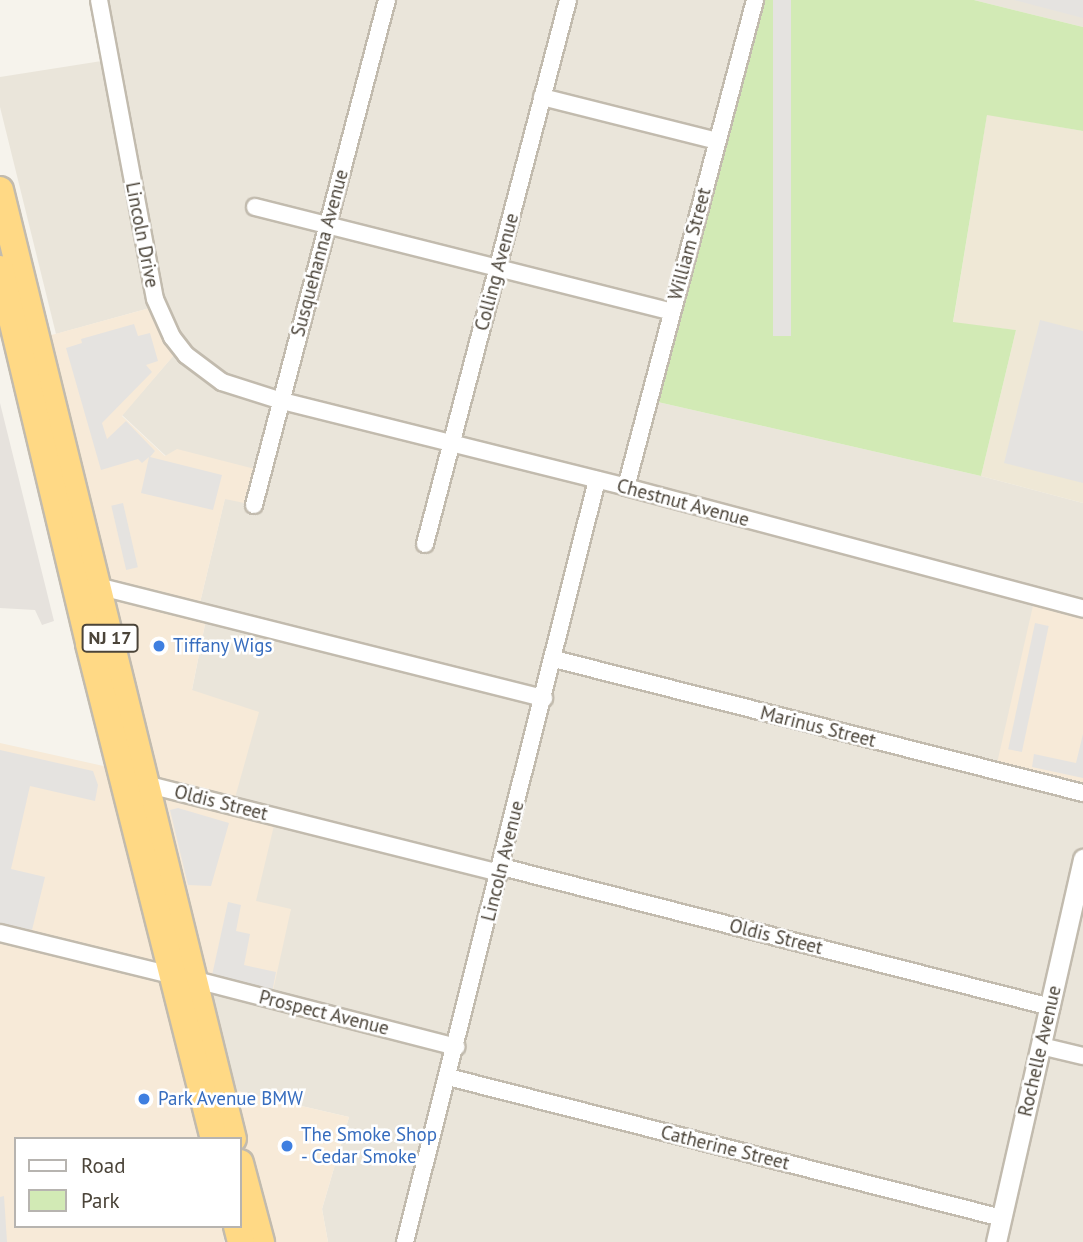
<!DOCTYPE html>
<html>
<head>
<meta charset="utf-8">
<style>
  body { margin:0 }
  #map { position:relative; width:1083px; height:1242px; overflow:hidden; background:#f6f3ec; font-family:"PT Sans",sans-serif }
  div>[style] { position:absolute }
  .residential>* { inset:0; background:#eae5da }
  .commercial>* { inset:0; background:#f7ead8 }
  .industrial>* { inset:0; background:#e6e2dd }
  .education>* { inset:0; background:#efe8d6 }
  .green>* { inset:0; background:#d2eab5 }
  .parking>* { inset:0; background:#e5e3e0; transform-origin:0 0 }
  .roads { filter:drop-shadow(2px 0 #c2bbae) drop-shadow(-2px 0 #c2bbae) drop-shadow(0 2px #c2bbae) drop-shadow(0 -2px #c2bbae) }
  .minor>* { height:16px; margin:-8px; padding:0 8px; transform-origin:8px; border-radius:8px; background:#fff }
  .tertiary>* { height:19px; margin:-9.5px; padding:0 9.5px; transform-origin:9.5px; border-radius:9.5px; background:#fff }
  .trunk>* { height:26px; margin:-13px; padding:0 13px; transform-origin:13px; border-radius:13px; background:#ffd985 }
  .dots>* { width:19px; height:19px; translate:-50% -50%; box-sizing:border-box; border:4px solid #fff; border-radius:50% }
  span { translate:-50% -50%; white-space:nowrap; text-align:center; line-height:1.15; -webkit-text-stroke:5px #fff; paint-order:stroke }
  .shield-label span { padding:2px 5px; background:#fff; border:2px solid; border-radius:5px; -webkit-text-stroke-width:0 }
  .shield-label { font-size:18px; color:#4b4439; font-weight:700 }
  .street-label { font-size:19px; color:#4b4439 }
  .shop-label { font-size:19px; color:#366cbe }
  .left { translate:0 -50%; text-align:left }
  .legend { position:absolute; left:14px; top:1137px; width:228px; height:91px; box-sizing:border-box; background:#fff; border:2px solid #b7b4b0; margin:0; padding:9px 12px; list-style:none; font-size:21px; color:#4b4439 }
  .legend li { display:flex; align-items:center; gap:14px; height:35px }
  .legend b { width:35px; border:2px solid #b7b4b0 }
</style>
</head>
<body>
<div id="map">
  <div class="residential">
    <i style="clip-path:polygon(99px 0,754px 0,649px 400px,981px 476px,1083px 503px,1083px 1242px,328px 1242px,322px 1209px,349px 1117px,220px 1087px,192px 979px,291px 910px,256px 902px,232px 806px,192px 690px,207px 614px,198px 611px,225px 498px,166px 456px,122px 415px,180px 348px,157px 306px,56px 334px,0 107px,0 77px,108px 60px)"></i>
    <i style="clip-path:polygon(974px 0,1083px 0,1083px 27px)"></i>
  </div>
  <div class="commercial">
    <i style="clip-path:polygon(157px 306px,180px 348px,122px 416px,165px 456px,177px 449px,263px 471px,254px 505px,225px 499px,198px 611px,207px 614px,192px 690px,259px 712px,233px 805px,276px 817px,256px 901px,291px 909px,271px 1000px,192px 979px,37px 339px)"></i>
    <i style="clip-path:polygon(1035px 597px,1083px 609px,1083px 793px,995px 772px)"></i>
    <i style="clip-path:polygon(0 743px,108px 767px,206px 1139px,16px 1139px,16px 1226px,223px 1226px,224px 1242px,0 1242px)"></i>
    <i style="clip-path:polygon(220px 1087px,349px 1117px,322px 1209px,328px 1242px,263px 1242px,240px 1163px,240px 1139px)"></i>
  </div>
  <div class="industrial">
    <i style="clip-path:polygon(0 403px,54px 621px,42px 625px,35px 610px,0 608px)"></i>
  </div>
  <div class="education">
    <i style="clip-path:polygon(987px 114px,1083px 131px,1083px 503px,981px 476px,1016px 330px,953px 323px)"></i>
  </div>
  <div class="green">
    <i style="clip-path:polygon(754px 0,974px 0,1083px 27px,1083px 131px,987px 115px,953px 322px,1016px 330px,981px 476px,649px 400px)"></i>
  </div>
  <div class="parking">
    <i style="left:773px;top:0;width:18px;height:336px"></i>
    <i style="clip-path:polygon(1014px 0,1083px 0,1083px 18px)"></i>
    <i style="clip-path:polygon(1040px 320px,1083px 331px,1083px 483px,1004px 463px)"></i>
    <i style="clip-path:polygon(134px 324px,138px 336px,150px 333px,158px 361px,146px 365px,152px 372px,102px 423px,107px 439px,126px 421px,155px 451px,150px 457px,222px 475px,213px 510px,141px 493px,149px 457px,142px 463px,138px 459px,101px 470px,66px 348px,82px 343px,81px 339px)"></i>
    <i style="left:123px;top:503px;width:66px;height:12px;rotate:77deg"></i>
    <i style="left:1035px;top:623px;width:14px;height:129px;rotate:12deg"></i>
    <i style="clip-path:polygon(1083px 734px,1083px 778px,1032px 767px,1034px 754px,1076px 763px)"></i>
    <i style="clip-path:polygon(0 750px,93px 771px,98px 785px,95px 801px,30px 786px,11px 869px,45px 877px,32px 930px,0 923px)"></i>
    <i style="clip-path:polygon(178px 808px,229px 823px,211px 886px,188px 885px,170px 810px)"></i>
    <i style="clip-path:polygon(228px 902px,241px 905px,236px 931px,250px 934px,244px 965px,276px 972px,272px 993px,211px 980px)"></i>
    <i style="clip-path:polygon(4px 1196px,7px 1242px,0 1242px,0 1197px)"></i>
  </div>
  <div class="roads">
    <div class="minor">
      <i style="left:99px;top:0;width:304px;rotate:79.4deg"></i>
      <i style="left:155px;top:299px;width:42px;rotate:65.9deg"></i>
      <i style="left:172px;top:337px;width:23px;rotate:52deg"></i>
      <i style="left:186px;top:355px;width:45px;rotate:36.9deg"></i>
      <i style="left:222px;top:382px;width:63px;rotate:17.6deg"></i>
      <i style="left:282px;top:401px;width:355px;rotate:14deg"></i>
      <i style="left:626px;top:487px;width:473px;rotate:14.9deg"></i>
      <i style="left:542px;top:97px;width:180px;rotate:14.1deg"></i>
      <i style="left:255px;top:207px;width:430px;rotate:14.1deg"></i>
      <i style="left:626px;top:487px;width:504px;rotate:-75.16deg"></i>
      <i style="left:254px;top:505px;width:522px;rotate:-75.25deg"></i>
      <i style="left:425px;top:544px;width:562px;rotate:-75.27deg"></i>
      <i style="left:97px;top:586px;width:461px;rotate:14.1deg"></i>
      <i style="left:554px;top:659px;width:546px;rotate:14.21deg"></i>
      <i style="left:145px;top:784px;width:366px;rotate:14.1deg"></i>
      <i style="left:502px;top:867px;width:567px;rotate:14.31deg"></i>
      <i style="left:0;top:933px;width:176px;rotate:13.8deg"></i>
      <i style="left:192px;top:979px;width:273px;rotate:14.4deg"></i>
      <i style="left:1041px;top:1046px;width:43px;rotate:13.4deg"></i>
      <i style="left:448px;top:1077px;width:572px;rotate:14.28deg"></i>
      <i style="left:405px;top:1242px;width:786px;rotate:-75.86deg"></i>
    </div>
    <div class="tertiary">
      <i style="left:996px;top:1242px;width:393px;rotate:-77.2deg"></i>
    </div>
    <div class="trunk">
      <i style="left:0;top:190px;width:977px;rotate:76.21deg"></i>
      <i style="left:0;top:269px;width:385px;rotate:76.6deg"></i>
      <i style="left:89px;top:644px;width:511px;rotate:75.83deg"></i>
      <i style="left:240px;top:1163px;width:82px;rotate:75.1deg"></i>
      <i style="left:237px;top:1226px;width:16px;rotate:76deg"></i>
    </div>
  </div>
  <div class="dots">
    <i style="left:159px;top:646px;background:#3f7fe0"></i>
    <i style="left:144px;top:1099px;background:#3f7fe0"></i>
    <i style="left:287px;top:1146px;background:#3f7fe0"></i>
  </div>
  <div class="shield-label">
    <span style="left:110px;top:638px">NJ 17</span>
  </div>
  <div class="street-label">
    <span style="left:142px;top:235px;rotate:79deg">Lincoln Drive</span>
    <span style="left:690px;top:244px;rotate:-75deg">William Street</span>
    <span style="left:320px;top:253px;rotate:-75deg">Susquehanna Avenue</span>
    <span style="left:497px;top:272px;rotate:-75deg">Colling Avenue</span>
    <span style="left:683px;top:503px;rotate:15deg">Chestnut Avenue</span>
    <span style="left:818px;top:727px;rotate:14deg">Marinus Street</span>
    <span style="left:221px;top:803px;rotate:14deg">Oldis Street</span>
    <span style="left:503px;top:861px;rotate:-76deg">Lincoln Avenue</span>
    <span style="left:776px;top:937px;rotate:14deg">Oldis Street</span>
    <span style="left:324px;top:1013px;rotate:14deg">Prospect Avenue</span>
    <span style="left:1040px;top:1051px;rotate:-77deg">Rochelle Avenue</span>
    <span style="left:725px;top:1148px;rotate:14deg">Catherine Street</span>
  </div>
  <div class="shop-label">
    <span class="left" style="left:173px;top:646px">Tiffany Wigs</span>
    <span class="left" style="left:158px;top:1099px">Park Avenue BMW</span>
    <span class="left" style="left:301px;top:1146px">The Smoke Shop<br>- Cedar Smoke</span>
  </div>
  <ul class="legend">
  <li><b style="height:9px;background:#fff"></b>Road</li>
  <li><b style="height:19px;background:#d2eab5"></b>Park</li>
  </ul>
</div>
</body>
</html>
